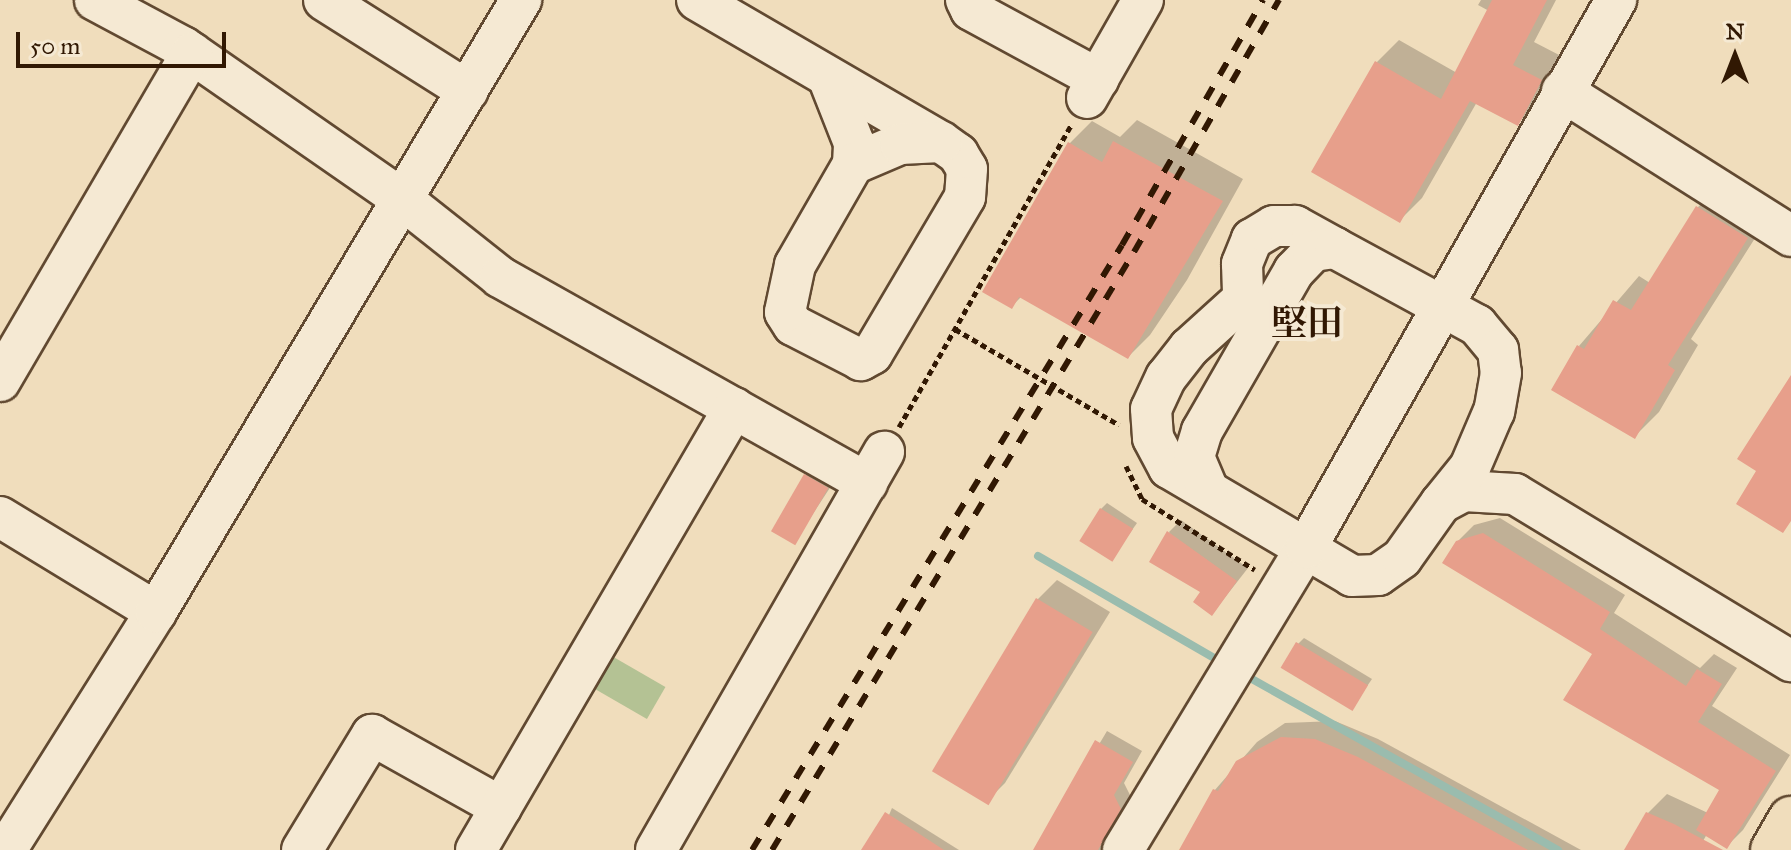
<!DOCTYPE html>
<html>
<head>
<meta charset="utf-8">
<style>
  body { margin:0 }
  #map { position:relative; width:1791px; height:850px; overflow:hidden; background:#f0ddbc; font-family:"IM FELL Great Primer","Noto Serif JP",serif }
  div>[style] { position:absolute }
  .green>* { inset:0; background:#b4c294; transform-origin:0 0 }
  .shadow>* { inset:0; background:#0003 }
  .stream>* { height:8px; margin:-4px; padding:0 4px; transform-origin:4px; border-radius:4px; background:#9abcae }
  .building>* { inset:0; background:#e79f8b; transform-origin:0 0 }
  .path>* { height:5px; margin-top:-2.5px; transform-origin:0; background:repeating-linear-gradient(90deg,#311803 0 6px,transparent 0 10px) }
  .roads { filter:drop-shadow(2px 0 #614931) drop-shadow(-2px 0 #614931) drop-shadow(0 2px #614931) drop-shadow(0 -2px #614931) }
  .minor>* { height:40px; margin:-20px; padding:0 20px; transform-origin:20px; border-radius:20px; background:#f5e9d3 }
  .major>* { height:44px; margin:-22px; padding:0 22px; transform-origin:22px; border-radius:22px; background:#f0ddbc }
  .rail>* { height:6px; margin-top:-3px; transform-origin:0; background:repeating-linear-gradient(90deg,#311803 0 14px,transparent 0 28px) }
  span { translate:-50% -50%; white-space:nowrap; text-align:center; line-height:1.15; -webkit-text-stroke:8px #f5e9d3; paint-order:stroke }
  .quarter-label { font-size:36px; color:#311803; font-weight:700 }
  .north { position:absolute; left:1695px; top:16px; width:80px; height:80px; -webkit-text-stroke:6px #f5e9d3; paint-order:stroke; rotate:0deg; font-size:22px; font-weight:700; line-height:32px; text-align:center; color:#311803 }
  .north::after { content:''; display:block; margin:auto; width:28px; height:36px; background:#311803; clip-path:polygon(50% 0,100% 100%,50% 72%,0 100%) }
  .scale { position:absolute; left:16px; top:32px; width:210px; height:36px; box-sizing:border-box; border:4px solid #311803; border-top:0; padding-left:10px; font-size:24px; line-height:28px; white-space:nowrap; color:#311803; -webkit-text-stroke:6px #f5e9d3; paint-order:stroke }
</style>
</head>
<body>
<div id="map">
  <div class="green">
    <i style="left:610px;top:655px;width:64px;height:37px;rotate:30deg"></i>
  </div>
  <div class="shadow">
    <i style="clip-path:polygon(1481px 0,1556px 0,1534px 42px,1563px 57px,1540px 101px,1518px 123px,1477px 102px,1422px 198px,1400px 220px,1377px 62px,1399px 40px,1457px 73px,1489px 11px,1478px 5px)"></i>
    <i style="clip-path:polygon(1137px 120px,1243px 179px,1187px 280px,1150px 335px,1128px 357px,1022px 296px,1011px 307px,1069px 144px,1092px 121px,1120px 137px)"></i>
    <i style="clip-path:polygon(1723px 183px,1771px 213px,1691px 339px,1698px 345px,1659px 412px,1635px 436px,1579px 346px,1639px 276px,1650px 283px,1698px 207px)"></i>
    <i style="clip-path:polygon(816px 465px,837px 477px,795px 541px,806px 475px)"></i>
    <i style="clip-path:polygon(1107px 503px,1137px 523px,1116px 553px,1101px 509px)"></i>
    <i style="clip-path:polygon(1500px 518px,1625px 595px,1614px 613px,1700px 668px,1714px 654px,1737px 668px,1712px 706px,1790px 755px,1743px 830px,1727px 846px,1707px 834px,1698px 850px,1633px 850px,1648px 813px,1667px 794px,1708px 813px,1722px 789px,1595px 654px,1457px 542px,1474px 525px)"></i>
    <i style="clip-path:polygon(1181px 520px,1248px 568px,1212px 614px,1169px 532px)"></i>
    <i style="clip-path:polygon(1057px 580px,1110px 612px,1005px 783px,986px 802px,1038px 599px)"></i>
    <i style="clip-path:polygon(1304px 638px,1372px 679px,1352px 708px,1298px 644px)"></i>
    <i style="clip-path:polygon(1335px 721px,1378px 739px,1581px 850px,1182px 850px,1214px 791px,1257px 742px,1285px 723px)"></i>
    <i style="clip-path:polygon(1107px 731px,1142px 751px,1124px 783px,1131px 797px,1100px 850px,1036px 850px)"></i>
    <i style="clip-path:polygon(892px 808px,959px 850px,874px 850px)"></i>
  </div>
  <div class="stream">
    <i style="left:1038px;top:556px;width:215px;rotate:30.1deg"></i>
    <i style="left:1243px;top:674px;width:361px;rotate:29.2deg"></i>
  </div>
  <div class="building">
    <i style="clip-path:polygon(1492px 0,1547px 0,1513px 65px,1542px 80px,1518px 126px,1470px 101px,1400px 223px,1311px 172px,1375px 61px,1441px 99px)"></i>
    <i style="clip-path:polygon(1113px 141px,1223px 201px,1128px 359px,1019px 297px,1012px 309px,982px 292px,1068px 142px,1102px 162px)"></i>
    <i style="clip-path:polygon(1696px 206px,1748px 238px,1668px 365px,1675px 370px,1635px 439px,1551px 390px,1577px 345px,1584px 349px,1613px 300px,1631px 310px)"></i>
    <i style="clip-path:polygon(1791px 375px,1791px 521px,1783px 533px,1736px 504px,1756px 471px,1737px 459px)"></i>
    <i style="left:804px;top:474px;width:28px;height:66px;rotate:30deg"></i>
    <i style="left:1100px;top:508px;width:39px;height:39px;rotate:32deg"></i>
    <i style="clip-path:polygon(1167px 531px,1237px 581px,1212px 616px,1193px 602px,1200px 592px,1149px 562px)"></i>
    <i style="clip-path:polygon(1483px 533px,1610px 612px,1600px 629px,1686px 686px,1697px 669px,1722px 684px,1698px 722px,1776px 771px,1727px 849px,1696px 830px,1719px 790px,1563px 700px,1592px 654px,1442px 563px,1456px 541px)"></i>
    <i style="left:1036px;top:598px;width:66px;height:202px;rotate:31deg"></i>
    <i style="left:1296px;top:642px;width:84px;height:30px;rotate:31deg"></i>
    <i style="clip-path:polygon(1281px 737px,1315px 739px,1358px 757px,1528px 850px,1179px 850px,1213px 789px,1218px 791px,1236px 761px)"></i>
    <i style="clip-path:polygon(1095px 740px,1133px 762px,1114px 795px,1121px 809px,1098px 850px,1033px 850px)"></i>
    <i style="clip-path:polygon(885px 812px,918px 833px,944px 850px,861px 850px)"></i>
    <i style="clip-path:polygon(1646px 812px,1674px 824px,1723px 850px,1624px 850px)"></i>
  </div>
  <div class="path">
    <i style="left:955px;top:329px;width:190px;rotate:30.3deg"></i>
    <i style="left:899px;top:427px;width:347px;rotate:-60.3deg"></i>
    <i style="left:1126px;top:466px;width:37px;rotate:64deg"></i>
    <i style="left:1142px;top:499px;width:133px;rotate:32.1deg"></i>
  </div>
  <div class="roads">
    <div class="minor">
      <i style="left:95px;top:0;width:100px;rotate:28.1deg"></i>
      <i style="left:183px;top:47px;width:268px;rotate:34.8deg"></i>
      <i style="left:403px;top:200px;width:124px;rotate:38.4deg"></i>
      <i style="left:500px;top:277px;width:421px;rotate:29.3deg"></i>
      <i style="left:324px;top:0;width:170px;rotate:32.3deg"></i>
      <i style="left:697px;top:0;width:282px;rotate:30.2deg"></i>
      <i style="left:941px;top:142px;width:21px;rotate:35deg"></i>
      <i style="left:958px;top:154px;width:17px;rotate:59deg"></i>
      <i style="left:967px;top:169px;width:28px;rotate:94deg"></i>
      <i style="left:965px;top:197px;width:182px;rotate:120.6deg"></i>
      <i style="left:872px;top:354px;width:13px;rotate:151deg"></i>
      <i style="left:861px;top:360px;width:76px;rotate:-152.8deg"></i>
      <i style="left:793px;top:325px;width:15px;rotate:-122deg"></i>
      <i style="left:785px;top:312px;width:48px;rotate:-78deg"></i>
      <i style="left:795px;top:265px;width:116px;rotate:-60.1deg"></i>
      <i style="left:853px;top:164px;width:21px;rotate:-87deg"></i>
      <i style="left:854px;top:143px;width:71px;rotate:-111.5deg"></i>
      <i style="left:966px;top:0;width:11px;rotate:63deg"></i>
      <i style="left:971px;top:10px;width:145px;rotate:28.5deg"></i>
      <i style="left:1562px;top:91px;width:271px;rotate:32.3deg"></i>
      <i style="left:1087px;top:98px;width:113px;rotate:-60.3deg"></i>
      <i style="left:853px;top:164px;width:51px;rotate:-23.1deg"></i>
      <i style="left:900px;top:144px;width:41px;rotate:-2.8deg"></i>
      <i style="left:1335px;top:248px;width:46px;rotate:-151.2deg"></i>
      <i style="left:1295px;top:226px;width:21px;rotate:180deg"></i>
      <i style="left:1274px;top:226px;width:26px;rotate:149deg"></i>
      <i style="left:1252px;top:239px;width:27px;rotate:112deg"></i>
      <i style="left:1242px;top:264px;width:35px;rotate:88deg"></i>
      <i style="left:1243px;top:299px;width:73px;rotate:137.8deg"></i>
      <i style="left:1189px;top:348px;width:37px;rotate:128deg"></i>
      <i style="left:1166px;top:377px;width:35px;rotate:115deg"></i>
      <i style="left:1151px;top:409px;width:29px;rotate:86deg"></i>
      <i style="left:1153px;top:438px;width:34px;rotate:62deg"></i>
      <i style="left:1169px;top:468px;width:212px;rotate:30.5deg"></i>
      <i style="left:1352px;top:576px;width:26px;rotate:-2deg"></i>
      <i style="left:1378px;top:575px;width:29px;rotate:-35deg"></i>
      <i style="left:1402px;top:558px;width:67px;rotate:-54.7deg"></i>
      <i style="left:1441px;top:503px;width:26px;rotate:-28deg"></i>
      <i style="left:1464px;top:491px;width:51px;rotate:3.4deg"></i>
      <i style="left:1515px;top:494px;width:323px;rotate:31.2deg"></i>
      <i style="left:0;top:381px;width:380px;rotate:-59.7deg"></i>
      <i style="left:1208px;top:490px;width:36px;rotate:-113deg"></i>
      <i style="left:1194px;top:457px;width:27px;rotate:-73deg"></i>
      <i style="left:1202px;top:431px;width:185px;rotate:-60.1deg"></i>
      <i style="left:1294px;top:271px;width:28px;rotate:-46deg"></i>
      <i style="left:1313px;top:251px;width:22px;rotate:-8deg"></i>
      <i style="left:1335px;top:248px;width:162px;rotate:28.5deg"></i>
      <i style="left:1477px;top:325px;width:33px;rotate:50deg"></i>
      <i style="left:1498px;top:350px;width:23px;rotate:83deg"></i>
      <i style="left:1501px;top:373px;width:39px;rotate:100deg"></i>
      <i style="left:1494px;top:411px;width:61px;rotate:113.2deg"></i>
      <i style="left:1470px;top:467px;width:46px;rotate:128.9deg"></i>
      <i style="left:0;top:517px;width:183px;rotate:31.3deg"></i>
      <i style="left:6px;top:850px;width:281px;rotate:-57.8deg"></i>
      <i style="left:156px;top:612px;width:713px;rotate:-59.19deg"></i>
      <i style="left:302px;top:850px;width:135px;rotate:-58.7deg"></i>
      <i style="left:372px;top:735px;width:148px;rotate:29.2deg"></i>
      <i style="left:476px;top:850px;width:512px;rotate:-59.73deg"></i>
      <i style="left:656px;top:850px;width:459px;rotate:-60.2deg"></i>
      <i style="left:1123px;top:850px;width:353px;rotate:-58.8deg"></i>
      <i style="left:1306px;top:548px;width:630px;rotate:-60.5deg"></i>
    </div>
    <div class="major">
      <i style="left:1773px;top:850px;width:36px;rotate:-60deg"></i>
    </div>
  </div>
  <div class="rail">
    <i style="left:752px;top:850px;width:709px;rotate:-58.55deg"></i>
    <i style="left:1122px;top:245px;width:283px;rotate:-60.1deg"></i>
    <i style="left:772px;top:850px;width:699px;rotate:-58.81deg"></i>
    <i style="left:1134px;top:252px;width:291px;rotate:-60.1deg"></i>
  </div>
  <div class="quarter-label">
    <span style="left:1307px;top:324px">堅田</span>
  </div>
  <div class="north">N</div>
  <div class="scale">50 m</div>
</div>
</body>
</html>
